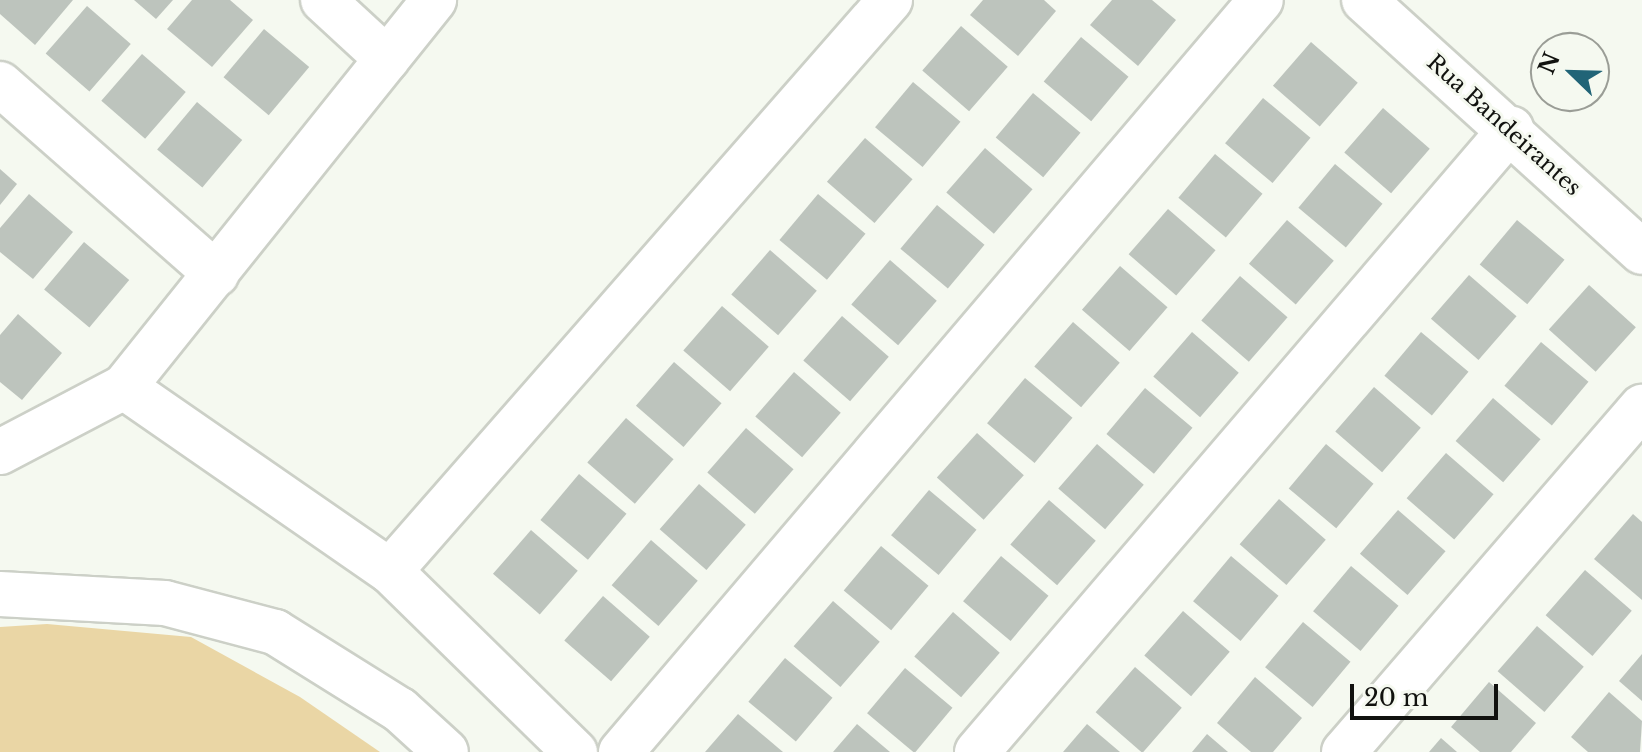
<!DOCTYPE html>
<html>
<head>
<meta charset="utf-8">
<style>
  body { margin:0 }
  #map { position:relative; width:1642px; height:752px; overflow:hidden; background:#f5f9f0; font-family:"Libre Baskerville",serif }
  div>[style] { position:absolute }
  .green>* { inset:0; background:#ead6a5 }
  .building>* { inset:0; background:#bdc4bd; transform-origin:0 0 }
  .roads { filter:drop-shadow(2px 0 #ccd0c7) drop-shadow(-2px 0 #ccd0c7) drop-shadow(0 2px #ccd0c7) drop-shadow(0 -2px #ccd0c7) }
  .minor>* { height:44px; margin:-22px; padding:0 22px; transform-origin:22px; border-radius:22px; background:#fff }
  span { translate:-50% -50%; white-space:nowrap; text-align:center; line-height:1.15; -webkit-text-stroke:6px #f5f9f0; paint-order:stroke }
  .street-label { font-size:22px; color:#11120f }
  .north { position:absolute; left:1530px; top:32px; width:80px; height:80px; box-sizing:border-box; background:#f5f9f0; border:2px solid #9a9d96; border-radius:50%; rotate:293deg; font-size:22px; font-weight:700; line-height:32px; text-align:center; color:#11120f }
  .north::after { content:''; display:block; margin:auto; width:28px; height:36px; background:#216477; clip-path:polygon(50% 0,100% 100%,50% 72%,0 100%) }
  .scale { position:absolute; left:1350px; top:684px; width:148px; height:36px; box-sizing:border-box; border:4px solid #11120f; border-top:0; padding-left:10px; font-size:24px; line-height:28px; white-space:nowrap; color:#11120f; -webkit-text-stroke:6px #f5f9f0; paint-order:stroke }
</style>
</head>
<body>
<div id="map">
  <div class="green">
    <i style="clip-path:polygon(47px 624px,191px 637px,300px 697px,380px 752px,0 752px,0 627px)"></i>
  </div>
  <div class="building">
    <i style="clip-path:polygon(0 0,73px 0,35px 45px,0 14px)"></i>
    <i style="clip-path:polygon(134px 0,173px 0,156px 19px)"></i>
    <i style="clip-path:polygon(192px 0,230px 0,253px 20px,212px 67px,167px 29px)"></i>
    <i style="clip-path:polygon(983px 0,1044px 0,1056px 11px,1018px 56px,970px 15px)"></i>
    <i style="clip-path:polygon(1112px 0,1152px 0,1176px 20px,1138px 66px,1090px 25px)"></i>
    <i style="left:87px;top:6px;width:58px;height:63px;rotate:41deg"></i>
    <i style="left:961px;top:26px;width:62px;height:59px;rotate:41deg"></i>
    <i style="left:264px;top:29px;width:59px;height:63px;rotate:40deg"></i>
    <i style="left:1081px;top:37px;width:62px;height:58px;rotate:40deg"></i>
    <i style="left:1311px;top:42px;width:62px;height:58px;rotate:41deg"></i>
    <i style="left:142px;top:54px;width:58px;height:62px;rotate:41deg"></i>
    <i style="left:913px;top:82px;width:62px;height:59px;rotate:40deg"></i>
    <i style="left:1033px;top:93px;width:62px;height:58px;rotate:40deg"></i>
    <i style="left:1263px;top:98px;width:62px;height:59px;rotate:40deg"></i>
    <i style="left:197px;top:102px;width:59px;height:62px;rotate:40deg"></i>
    <i style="left:1383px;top:108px;width:62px;height:59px;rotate:41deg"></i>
    <i style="left:865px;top:138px;width:63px;height:58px;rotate:41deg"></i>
    <i style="left:985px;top:148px;width:63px;height:59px;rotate:41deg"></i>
    <i style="left:1215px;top:154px;width:62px;height:57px;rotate:40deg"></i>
    <i style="left:1335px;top:164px;width:62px;height:57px;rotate:40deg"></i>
    <i style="clip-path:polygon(0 169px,17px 184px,0 205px)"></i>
    <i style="clip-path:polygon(29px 194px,73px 232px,33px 279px,0 252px,0 228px)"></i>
    <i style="left:818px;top:194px;width:62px;height:60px;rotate:40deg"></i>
    <i style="left:937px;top:205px;width:62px;height:57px;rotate:40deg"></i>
    <i style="left:1168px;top:209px;width:63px;height:60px;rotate:41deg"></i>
    <i style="left:1287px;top:220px;width:62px;height:58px;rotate:41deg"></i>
    <i style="left:1517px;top:220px;width:62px;height:58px;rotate:40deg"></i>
    <i style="left:84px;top:242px;width:59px;height:62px;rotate:40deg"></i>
    <i style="left:770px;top:250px;width:62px;height:59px;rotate:41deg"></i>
    <i style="left:890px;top:260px;width:62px;height:59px;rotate:41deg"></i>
    <i style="left:1120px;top:266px;width:63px;height:58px;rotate:41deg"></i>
    <i style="left:1469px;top:275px;width:63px;height:58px;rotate:41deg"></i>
    <i style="left:1240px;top:276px;width:63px;height:59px;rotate:41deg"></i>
    <i style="left:1589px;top:285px;width:63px;height:60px;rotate:42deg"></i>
    <i style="left:722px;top:306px;width:62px;height:59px;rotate:41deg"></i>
    <i style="clip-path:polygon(18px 314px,62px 353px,22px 400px,0 382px,0 335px)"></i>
    <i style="left:842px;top:316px;width:62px;height:59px;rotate:41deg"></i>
    <i style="left:1073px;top:322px;width:62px;height:59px;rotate:41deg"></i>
    <i style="left:1192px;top:332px;width:62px;height:59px;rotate:41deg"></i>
    <i style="left:1421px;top:332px;width:62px;height:57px;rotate:40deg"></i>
    <i style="left:1541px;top:342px;width:62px;height:57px;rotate:40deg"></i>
    <i style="left:674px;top:362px;width:63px;height:58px;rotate:41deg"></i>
    <i style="left:794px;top:372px;width:62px;height:59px;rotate:41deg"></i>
    <i style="left:1025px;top:378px;width:62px;height:59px;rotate:40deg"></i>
    <i style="left:1374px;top:387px;width:62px;height:59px;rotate:41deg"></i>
    <i style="left:1145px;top:388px;width:62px;height:60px;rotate:40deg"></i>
    <i style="left:1493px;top:398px;width:63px;height:57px;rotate:41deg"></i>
    <i style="left:626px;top:418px;width:63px;height:59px;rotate:41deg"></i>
    <i style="left:746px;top:428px;width:63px;height:59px;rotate:41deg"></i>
    <i style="left:977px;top:433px;width:63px;height:60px;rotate:42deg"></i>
    <i style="left:1097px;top:444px;width:62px;height:59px;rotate:41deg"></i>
    <i style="left:1326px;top:444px;width:62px;height:58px;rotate:40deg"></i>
    <i style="left:1446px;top:453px;width:63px;height:60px;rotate:41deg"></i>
    <i style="left:579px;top:474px;width:62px;height:60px;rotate:40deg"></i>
    <i style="left:699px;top:484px;width:62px;height:60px;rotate:41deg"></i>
    <i style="left:929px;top:490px;width:62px;height:59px;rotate:40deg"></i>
    <i style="left:1279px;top:499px;width:62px;height:60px;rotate:41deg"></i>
    <i style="left:1049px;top:500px;width:62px;height:59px;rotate:41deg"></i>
    <i style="left:1398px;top:510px;width:63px;height:58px;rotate:41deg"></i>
    <i style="clip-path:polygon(1633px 514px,1642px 522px,1642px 600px,1594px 559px)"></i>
    <i style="left:531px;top:530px;width:62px;height:58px;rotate:41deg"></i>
    <i style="left:651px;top:540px;width:62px;height:60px;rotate:41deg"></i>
    <i style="left:881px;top:546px;width:62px;height:58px;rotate:40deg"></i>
    <i style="left:1001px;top:556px;width:62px;height:59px;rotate:40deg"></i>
    <i style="left:1231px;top:556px;width:62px;height:59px;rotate:40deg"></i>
    <i style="left:1351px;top:566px;width:62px;height:59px;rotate:40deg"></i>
    <i style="left:1585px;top:570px;width:62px;height:60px;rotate:41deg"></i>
    <i style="left:603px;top:596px;width:62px;height:59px;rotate:41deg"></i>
    <i style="left:833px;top:601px;width:62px;height:60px;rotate:41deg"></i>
    <i style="left:1183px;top:611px;width:62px;height:59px;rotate:41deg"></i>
    <i style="left:953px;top:612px;width:62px;height:59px;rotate:41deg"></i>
    <i style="left:1303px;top:622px;width:62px;height:59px;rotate:40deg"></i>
    <i style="left:1537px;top:626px;width:62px;height:60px;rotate:41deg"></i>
    <i style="clip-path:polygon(1642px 654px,1642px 701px,1619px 681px)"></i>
    <i style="left:785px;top:658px;width:62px;height:57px;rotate:40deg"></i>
    <i style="left:1135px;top:667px;width:62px;height:60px;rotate:41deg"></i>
    <i style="left:905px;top:668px;width:62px;height:59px;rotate:40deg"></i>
    <i style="clip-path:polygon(1255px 677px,1302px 718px,1273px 752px,1251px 752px,1217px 723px)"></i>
    <i style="clip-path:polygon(1489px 682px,1536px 723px,1511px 752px,1480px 752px,1451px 727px)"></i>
    <i style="clip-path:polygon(1609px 692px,1642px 721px,1640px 752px,1588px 752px,1571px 737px)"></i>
    <i style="clip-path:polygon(738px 714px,783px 752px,705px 752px)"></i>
    <i style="clip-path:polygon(857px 724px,890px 752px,833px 752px)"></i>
    <i style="clip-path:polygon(1087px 724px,1120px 752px,1063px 752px)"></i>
    <i style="clip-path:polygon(1207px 734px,1228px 752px,1192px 752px)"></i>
    <i style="clip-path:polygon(1441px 738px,1457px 752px,1429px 752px)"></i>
  </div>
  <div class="roads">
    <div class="minor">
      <i style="left:323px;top:0;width:87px;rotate:42.7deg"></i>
      <i style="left:1364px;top:0;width:375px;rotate:42.2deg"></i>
      <i style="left:0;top:84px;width:288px;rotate:41.3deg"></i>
      <i style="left:124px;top:387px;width:323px;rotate:34.7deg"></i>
      <i style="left:390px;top:571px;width:259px;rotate:44.4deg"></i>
      <i style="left:0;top:452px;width:140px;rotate:-27.7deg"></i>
      <i style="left:124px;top:387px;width:496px;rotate:-51.3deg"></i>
      <i style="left:390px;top:571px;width:759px;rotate:-48.79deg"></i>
      <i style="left:0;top:594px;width:165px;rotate:3.1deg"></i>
      <i style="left:165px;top:603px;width:114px;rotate:14.8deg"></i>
      <i style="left:275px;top:632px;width:147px;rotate:32deg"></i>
      <i style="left:400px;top:710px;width:62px;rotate:42.4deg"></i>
      <i style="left:621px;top:752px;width:987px;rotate:-49.6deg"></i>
      <i style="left:977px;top:752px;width:821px;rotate:-49.4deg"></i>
      <i style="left:1344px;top:752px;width:456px;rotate:-49.2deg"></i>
    </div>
  </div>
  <div class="street-label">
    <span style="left:1504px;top:125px;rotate:42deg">Rua Bandeirantes</span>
  </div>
  <div class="north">N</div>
  <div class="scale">20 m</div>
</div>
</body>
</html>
